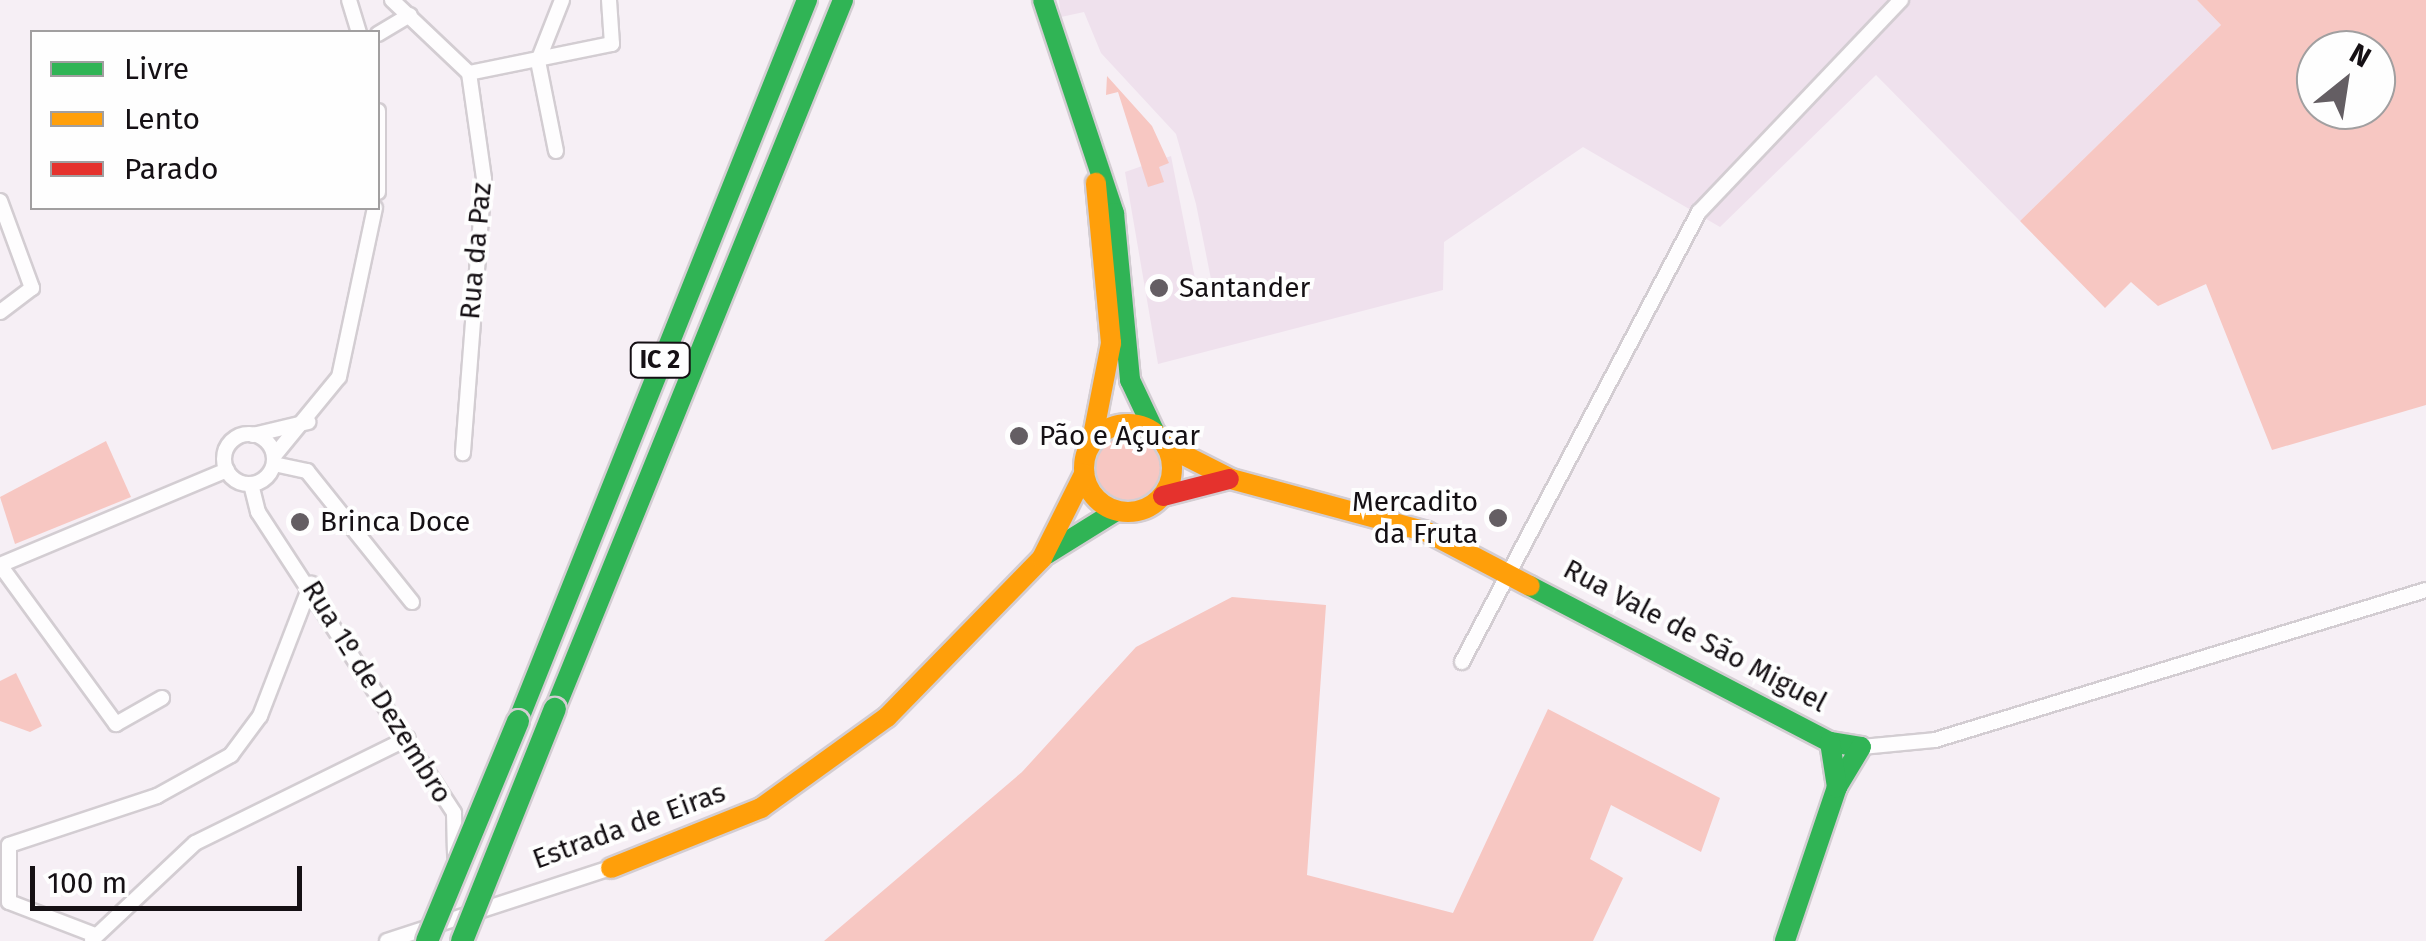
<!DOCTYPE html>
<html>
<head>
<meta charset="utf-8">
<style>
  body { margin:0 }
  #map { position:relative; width:2426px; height:941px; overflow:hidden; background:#f6eff5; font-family:"Fira Sans",sans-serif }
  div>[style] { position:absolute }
  .built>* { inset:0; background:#efe1ed }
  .green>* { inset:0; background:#f7c7c2 }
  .round { border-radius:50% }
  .roads { filter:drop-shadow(2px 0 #d3cdd2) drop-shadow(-2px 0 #d3cdd2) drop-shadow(0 2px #d3cdd2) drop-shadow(0 -2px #d3cdd2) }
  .street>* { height:14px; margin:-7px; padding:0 7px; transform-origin:7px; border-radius:7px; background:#fefdfe }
  .street>.ring { margin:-7px; padding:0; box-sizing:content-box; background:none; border:14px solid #fefdfe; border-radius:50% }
  .fast>* { height:20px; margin:-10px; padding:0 10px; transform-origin:10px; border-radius:10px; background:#30b455 }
  .slow>* { height:20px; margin:-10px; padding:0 10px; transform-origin:10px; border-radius:10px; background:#ff9f0a }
  .slow>.ring { margin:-10px; padding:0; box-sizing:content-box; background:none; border:20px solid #ff9f0a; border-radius:50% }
  .jam>* { height:20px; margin:-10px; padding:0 10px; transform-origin:10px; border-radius:10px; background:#e5322d }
  .bridges { filter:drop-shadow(2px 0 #d3cdd2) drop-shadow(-2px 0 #d3cdd2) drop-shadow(0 2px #d3cdd2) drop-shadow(0 -2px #d3cdd2) }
  .fast-bridge>* { height:22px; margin:-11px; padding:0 11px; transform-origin:11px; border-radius:11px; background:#30b455 }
  .dots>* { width:28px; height:28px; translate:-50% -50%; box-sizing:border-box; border:5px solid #fefefe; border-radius:50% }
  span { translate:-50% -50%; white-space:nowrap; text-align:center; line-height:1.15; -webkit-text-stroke:8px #fefefe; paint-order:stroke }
  .shield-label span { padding:2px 8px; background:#fefefe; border:2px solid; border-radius:8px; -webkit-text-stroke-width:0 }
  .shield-label { font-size:25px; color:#151014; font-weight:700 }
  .street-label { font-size:28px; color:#151014 }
  .poi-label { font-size:28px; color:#151014 }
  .left { translate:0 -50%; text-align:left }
  .right { translate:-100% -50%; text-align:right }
  .legend { position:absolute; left:30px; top:30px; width:350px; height:180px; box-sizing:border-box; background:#fefefe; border:2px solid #a19fa0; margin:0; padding:12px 18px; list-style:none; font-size:30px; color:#151014 }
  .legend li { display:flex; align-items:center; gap:20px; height:50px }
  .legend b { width:50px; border:2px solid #a19fa0 }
  .north { position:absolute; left:2296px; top:30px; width:100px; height:100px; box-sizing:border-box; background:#fefefe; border:2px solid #a19fa0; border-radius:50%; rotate:30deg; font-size:28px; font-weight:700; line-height:40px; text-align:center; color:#151014 }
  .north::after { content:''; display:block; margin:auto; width:35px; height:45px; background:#645e63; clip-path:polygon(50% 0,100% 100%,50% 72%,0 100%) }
  .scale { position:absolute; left:30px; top:866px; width:272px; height:45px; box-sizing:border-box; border:5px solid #151014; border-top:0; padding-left:12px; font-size:30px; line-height:35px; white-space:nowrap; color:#151014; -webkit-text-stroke:8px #fefefe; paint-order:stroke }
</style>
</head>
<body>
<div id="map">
  <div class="built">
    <i style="clip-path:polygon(1059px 0,2197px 0,2221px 25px,2020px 221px,1876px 75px,1720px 227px,1583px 147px,1444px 242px,1443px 290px,1158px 364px,1125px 172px,1171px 156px,1199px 299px,1215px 299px,1196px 204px,1176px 134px,1101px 53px,1084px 12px,1061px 17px)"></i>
  </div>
  <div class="green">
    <i style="clip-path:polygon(evenodd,2197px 0,2426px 0,2426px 405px,2272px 450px,2206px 284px,2158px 306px,2131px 282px,2105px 308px,2020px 221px,2221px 25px,2197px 0,2316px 50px,2376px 50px,2376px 110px,2316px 110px,2316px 50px)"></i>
    <i style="clip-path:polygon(1107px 76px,1152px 126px,1169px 163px,1159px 167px,1164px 182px,1148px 187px,1118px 92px,1106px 95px)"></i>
    <i class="round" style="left:1095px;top:434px;width:68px;height:68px"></i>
    <i style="clip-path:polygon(106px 441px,131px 497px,15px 544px,0 497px)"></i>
    <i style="clip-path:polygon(1232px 597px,1326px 605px,1307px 875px,1453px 913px,1548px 709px,1720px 798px,1701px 852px,1611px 805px,1590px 859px,1623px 878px,1593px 941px,824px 941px,1022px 772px,1136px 647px)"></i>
    <i style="clip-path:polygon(16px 673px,42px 726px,30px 732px,0 721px,0 681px)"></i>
  </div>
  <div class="roads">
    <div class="street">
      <i style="left:349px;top:0;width:34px;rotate:73deg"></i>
      <i style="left:392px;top:0;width:106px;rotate:43.5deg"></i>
      <i style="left:469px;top:73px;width:107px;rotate:81.9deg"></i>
      <i style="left:484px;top:179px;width:275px;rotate:94.4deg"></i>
      <i style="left:378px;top:34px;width:37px;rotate:-31deg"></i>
      <i style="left:469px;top:73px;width:146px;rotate:-11.5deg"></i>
      <i style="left:612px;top:44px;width:44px;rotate:-93.9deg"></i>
      <i style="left:378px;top:111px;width:81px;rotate:90deg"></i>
      <i style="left:556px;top:151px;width:92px;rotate:-101.3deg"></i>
      <i style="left:538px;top:61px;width:66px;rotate:-68.5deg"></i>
      <i style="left:0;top:201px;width:93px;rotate:69.8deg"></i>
      <i style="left:32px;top:288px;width:40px;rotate:143deg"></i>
      <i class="ring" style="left:224px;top:434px;width:36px;height:36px"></i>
      <i style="left:253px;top:435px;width:57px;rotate:-13.3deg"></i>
      <i style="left:274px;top:456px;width:102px;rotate:-50.6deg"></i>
      <i style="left:339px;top:377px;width:173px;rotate:-78deg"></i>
      <i style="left:274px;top:464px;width:34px;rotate:12deg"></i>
      <i style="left:307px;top:471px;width:168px;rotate:51.3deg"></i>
      <i style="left:251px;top:484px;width:29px;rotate:76deg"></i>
      <i style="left:258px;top:512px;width:359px;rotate:56.9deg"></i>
      <i style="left:454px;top:813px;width:42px;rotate:88.6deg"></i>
      <i style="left:0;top:565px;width:197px;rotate:53.9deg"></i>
      <i style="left:116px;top:724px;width:53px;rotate:-29.5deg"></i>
      <i style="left:0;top:565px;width:246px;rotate:-22.7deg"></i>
      <i style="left:1462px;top:662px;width:509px;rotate:-62.23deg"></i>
      <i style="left:1699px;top:212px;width:293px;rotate:-46.4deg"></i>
      <i style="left:1861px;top:747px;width:74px;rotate:-5.4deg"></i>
      <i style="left:1935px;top:740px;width:513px;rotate:-16.99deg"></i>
      <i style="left:95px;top:935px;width:92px;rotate:-159deg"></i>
      <i style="left:9px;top:902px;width:57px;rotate:-90deg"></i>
      <i style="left:9px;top:845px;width:156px;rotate:-18.3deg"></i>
      <i style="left:157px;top:796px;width:85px;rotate:-29deg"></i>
      <i style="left:231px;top:755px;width:49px;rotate:-53.4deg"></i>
      <i style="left:260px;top:716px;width:142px;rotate:-68.9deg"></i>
      <i style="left:92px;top:940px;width:141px;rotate:-43.3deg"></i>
      <i style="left:195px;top:843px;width:237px;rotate:-26.2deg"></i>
      <i style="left:387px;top:941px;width:236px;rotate:-18.1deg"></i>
    </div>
    <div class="fast">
      <i style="left:1043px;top:0;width:225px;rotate:71.6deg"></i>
      <i style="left:1114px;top:213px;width:168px;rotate:84.5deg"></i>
      <i style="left:1130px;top:380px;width:59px;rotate:64.7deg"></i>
      <i style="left:1047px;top:554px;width:81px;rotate:-31.9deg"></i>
      <i style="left:1530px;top:586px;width:338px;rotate:27.5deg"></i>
      <i style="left:1830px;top:742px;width:31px;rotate:9deg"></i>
      <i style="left:1861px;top:747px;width:47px;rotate:121deg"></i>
      <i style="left:1837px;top:787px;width:163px;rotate:108.7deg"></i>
      <i style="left:555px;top:709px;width:765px;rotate:-67.89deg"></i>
      <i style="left:518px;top:721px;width:777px;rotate:-68.16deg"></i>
      <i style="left:1830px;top:742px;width:46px;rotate:81.2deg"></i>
    </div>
    <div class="slow">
      <i class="ring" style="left:1084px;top:424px;width:68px;height:68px"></i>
      <i style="left:1092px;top:441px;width:100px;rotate:-79deg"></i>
      <i style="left:1111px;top:343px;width:161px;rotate:-95.4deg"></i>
      <i style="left:1166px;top:446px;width:73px;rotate:26.9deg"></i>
      <i style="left:1231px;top:479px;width:203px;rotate:15.1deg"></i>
      <i style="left:1427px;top:532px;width:116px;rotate:27.7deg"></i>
      <i style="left:611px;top:868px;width:162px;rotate:-21.8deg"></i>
      <i style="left:761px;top:808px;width:155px;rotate:-35.8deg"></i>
      <i style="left:887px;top:717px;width:222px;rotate:-45.7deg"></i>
      <i style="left:1042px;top:558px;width:94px;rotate:-63.4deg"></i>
    </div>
    <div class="jam">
      <i style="left:1163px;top:496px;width:68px;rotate:-14.4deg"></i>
    </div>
  </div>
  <div class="bridges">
    <div class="fast-bridge">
      <i style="left:427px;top:941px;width:238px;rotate:-67.5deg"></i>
      <i style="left:462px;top:941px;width:250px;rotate:-68.2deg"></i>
    </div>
  </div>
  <div class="dots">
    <i style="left:1159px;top:288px;background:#645e63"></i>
    <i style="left:1019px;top:436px;background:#645e63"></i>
    <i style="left:1498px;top:518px;background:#645e63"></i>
    <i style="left:300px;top:522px;background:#645e63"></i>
  </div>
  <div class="shield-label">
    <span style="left:660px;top:360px">IC 2</span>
  </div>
  <div class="street-label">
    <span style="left:476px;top:251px;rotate:-85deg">Rua da Paz</span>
    <span style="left:1695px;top:636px;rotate:28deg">Rua Vale de São Miguel</span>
    <span style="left:377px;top:692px;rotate:58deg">Rua 1º de Dezembro</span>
    <span style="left:629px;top:826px;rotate:-20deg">Estrada de Eiras</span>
  </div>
  <div class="poi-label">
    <span class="left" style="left:1179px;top:288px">Santander</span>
    <span class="left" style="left:1039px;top:436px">Pão e Açucar</span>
    <span class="right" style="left:1478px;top:518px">Mercadito<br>da Fruta</span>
    <span class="left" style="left:320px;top:522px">Brinca Doce</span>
  </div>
  <ul class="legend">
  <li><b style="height:12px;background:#30b455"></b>Livre</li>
  <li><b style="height:12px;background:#ff9f0a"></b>Lento</li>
  <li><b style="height:12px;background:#e5322d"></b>Parado</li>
  </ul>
  <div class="north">N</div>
  <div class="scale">100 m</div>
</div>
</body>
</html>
